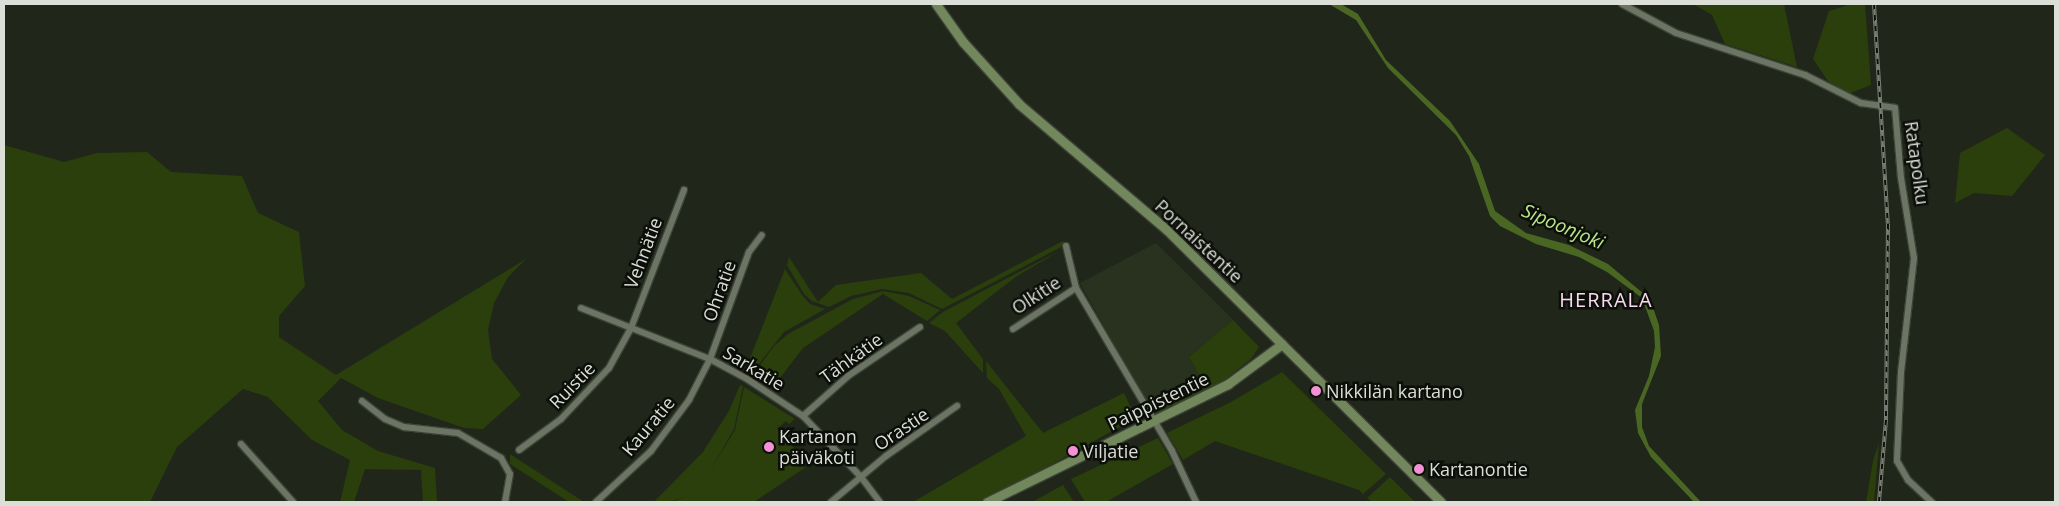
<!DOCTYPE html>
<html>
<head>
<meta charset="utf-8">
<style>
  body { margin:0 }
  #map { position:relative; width:2059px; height:506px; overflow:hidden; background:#20271a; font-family:"Open Sans",sans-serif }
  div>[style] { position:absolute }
  .built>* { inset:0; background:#28321e }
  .green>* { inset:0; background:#2a3f0b }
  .water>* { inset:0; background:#496623 }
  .roads { filter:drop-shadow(1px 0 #3c4237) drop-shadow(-1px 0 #3c4237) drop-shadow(0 1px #3c4237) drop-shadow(0 -1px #3c4237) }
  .street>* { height:6px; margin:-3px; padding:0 3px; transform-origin:3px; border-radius:3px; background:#6c7464 }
  .secondary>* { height:9px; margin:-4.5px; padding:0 4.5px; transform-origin:4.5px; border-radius:4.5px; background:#73875c }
  .rail>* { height:4px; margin-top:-2px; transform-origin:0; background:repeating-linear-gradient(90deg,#0c0f09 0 5.5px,#787e73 0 11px); box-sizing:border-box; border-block:1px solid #787e73 }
  .dots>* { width:14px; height:14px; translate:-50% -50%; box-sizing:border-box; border:2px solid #0c0f09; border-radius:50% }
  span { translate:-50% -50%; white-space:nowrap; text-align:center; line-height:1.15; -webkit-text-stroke:5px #0c0f09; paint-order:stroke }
  .street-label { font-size:18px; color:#dbdfd7 }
  .poi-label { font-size:18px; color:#dbdfd7 }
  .left { translate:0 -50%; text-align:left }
  .water-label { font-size:19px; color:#bae688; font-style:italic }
  .quarter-label { font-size:20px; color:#f7daed; letter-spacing:1px }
  .frame { position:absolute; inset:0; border:5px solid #dbdfd7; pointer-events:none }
</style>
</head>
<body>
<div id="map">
  <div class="built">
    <i style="clip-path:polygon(1156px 243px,1233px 320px,1189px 357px,1205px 385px,1160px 407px,1147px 404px,1080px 283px)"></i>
  </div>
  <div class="green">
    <i style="clip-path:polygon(1693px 4px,1784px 4px,1797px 67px,1725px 44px,1712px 15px)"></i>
    <i style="clip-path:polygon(1851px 4px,1865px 4px,1871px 85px,1848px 94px,1828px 81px,1813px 59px,1829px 11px)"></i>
    <i style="clip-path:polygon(2007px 128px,2045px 155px,2012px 196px,1974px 193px,1955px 203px,1960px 153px)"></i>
    <i style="clip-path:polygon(4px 145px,64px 162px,97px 153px,147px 152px,171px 172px,242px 176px,258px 213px,299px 232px,305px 286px,279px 316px,279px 337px,336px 375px,526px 259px,508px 277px,494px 303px,488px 330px,492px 359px,521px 395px,483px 429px,464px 428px,378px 398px,341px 378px,318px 401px,342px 430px,378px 451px,435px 468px,437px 502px,423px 502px,421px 470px,365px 469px,354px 502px,340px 502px,350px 460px,312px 440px,268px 397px,243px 389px,177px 447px,150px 502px,4px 502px)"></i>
    <i style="clip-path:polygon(1063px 241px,1065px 245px,942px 309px,909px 293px,882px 289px,851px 296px,829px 307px,812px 301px,804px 294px,787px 265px,789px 257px,818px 302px,836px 285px,921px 273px,952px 299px)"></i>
    <i style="clip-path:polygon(1061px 250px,1017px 276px,956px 323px,983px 359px,983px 373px,945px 331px,929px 323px,943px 312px)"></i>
    <i style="clip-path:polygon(785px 269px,802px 295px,810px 304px,825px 309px,784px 332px,751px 374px,745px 371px)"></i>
    <i style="clip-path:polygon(883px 291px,909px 296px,940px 310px,927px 321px,883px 294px,803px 348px,773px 387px,753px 375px,774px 346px,788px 334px,853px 299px)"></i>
    <i style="clip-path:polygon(1233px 320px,1259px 347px,1251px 359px,1226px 379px,1191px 398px,1156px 414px,1151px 412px,1147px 404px,1160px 407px,1205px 385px,1189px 357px)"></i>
    <i style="clip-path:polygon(986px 361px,1043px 433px,1124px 393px,1136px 418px,983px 502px,913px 502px,1026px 436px,999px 389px,987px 378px)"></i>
    <i style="clip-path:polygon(1282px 372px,1386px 474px,1363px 494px,1359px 490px,1215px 441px,1183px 460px,1167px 433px,1231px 402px)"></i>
    <i style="clip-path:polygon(740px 385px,743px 386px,734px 429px,710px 471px,735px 430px,744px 387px,795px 419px,789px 424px,786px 421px,777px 429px,809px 465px,754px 502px,672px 502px,687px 496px,669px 502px,654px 502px,703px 452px,729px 411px)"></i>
    <i style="clip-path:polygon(1158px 438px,1173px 464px,1106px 502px,1085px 502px,1071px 479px)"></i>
    <i style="clip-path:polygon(1879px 443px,1874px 502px,1866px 502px,1873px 461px)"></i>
    <i style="clip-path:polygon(510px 454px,584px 502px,569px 502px,510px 464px)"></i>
    <i style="clip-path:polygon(1390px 477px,1415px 502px,1372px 502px,1367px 498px)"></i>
    <i style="clip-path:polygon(1063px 485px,1074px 502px,1032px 502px)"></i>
  </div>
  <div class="water">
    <i style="clip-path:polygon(1329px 4px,1341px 4px,1358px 14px,1386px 60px,1450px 121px,1479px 164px,1495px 211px,1526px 233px,1569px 245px,1608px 264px,1650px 299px,1659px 325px,1661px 356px,1642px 404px,1642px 427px,1649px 446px,1701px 502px,1694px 502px,1651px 457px,1638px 433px,1635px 410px,1649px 376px,1655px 347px,1654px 331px,1642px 298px,1607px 272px,1579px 257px,1536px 244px,1500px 226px,1490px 216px,1469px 156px,1456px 135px,1388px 68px,1356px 20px)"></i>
  </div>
  <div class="roads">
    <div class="street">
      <i style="left:1622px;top:4px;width:61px;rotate:28.2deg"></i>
      <i style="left:1676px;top:33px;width:136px;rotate:18deg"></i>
      <i style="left:1805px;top:75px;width:63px;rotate:26.6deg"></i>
      <i style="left:1861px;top:103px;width:34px;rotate:8deg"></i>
      <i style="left:1895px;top:108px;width:70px;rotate:85.1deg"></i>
      <i style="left:1901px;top:178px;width:81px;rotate:80.8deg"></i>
      <i style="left:1914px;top:258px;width:115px;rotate:96.5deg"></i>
      <i style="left:1901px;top:372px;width:89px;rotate:92.6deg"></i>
      <i style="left:1897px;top:461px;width:22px;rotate:60deg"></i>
      <i style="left:1908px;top:480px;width:33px;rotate:43deg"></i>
      <i style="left:1066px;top:246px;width:43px;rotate:76.6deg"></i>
      <i style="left:1076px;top:288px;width:189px;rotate:59.5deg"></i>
      <i style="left:1172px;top:451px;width:56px;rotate:64.8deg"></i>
      <i style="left:581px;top:308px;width:139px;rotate:21.6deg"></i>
      <i style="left:710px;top:359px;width:42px;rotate:28.4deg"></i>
      <i style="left:747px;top:379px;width:67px;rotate:33.5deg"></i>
      <i style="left:803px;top:416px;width:84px;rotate:46.4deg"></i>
      <i style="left:861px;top:477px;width:31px;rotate:53deg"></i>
      <i style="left:1013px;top:329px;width:75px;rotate:-33.1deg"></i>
      <i style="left:362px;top:401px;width:29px;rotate:38deg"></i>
      <i style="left:385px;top:419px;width:21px;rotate:23deg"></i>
      <i style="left:404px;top:427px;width:54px;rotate:6.3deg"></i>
      <i style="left:458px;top:433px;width:50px;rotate:30.2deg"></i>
      <i style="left:501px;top:458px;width:18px;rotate:61deg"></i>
      <i style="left:510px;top:474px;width:28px;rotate:100deg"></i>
      <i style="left:803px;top:416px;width:60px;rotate:-41.6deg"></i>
      <i style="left:848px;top:376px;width:87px;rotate:-34.2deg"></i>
      <i style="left:241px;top:444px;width:78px;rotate:48.1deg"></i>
      <i style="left:519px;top:450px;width:52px;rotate:-36.4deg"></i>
      <i style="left:561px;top:419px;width:70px;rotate:-46.7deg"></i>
      <i style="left:609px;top:368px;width:46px;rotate:-61.2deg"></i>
      <i style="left:631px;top:328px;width:148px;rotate:-69deg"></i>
      <i style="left:596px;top:502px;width:75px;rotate:-42.8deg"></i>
      <i style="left:651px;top:451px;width:64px;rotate:-53.3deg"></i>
      <i style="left:689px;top:400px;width:46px;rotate:-62.9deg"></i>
      <i style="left:710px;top:359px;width:114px;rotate:-70deg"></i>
      <i style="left:749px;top:252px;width:21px;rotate:-53deg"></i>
      <i style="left:831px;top:502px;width:72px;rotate:-39.9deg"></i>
      <i style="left:886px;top:456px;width:87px;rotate:-35.2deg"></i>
    </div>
    <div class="secondary">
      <i style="left:936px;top:4px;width:47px;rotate:54.6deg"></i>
      <i style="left:963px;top:42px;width:84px;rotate:47.9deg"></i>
      <i style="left:1019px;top:104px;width:193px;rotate:40.4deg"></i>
      <i style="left:1166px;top:229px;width:387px;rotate:44.8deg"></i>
      <i style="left:987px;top:502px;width:268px;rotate:-26.1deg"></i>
      <i style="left:1228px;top:384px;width:67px;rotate:-36.5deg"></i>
    </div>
  </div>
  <div class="rail">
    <i style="left:1874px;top:4px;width:220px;rotate:86.4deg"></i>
    <i style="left:1888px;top:224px;width:196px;rotate:90.6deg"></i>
    <i style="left:1886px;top:420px;width:82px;rotate:94.9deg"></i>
  </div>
  <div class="dots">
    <i style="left:1316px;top:391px;background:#f391d5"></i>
    <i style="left:769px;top:447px;background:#f391d5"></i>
    <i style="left:1073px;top:451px;background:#f391d5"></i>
    <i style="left:1419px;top:469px;background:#f391d5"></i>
  </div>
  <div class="street-label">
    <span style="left:1917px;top:163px;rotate:82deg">Ratapolku</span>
    <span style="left:1199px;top:241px;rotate:43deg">Pornaistentie</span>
    <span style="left:643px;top:253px;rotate:-69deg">Vehnätie</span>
    <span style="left:719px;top:291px;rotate:-70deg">Ohratie</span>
    <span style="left:1036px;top:295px;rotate:-33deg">Olkitie</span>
    <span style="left:851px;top:358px;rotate:-36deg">Tähkätie</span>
    <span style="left:754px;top:368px;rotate:31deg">Sarkatie</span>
    <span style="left:572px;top:385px;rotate:-46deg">Ruistie</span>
    <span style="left:1158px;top:401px;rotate:-26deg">Paippistentie</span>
    <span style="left:648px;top:426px;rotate:-50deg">Kauratie</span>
    <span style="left:901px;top:429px;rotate:-34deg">Orastie</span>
  </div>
  <div class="poi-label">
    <span class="left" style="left:1326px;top:391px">Nikkilän kartano</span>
    <span class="left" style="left:779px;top:447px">Kartanon<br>päiväkoti</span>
    <span class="left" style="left:1083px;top:451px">Viljatie</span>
    <span class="left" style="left:1429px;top:469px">Kartanontie</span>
  </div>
  <div class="water-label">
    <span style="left:1563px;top:227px;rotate:23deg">Sipoonjoki</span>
  </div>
  <div class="quarter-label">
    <span style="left:1606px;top:299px">HERRALA</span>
  </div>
  <div class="frame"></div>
</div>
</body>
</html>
